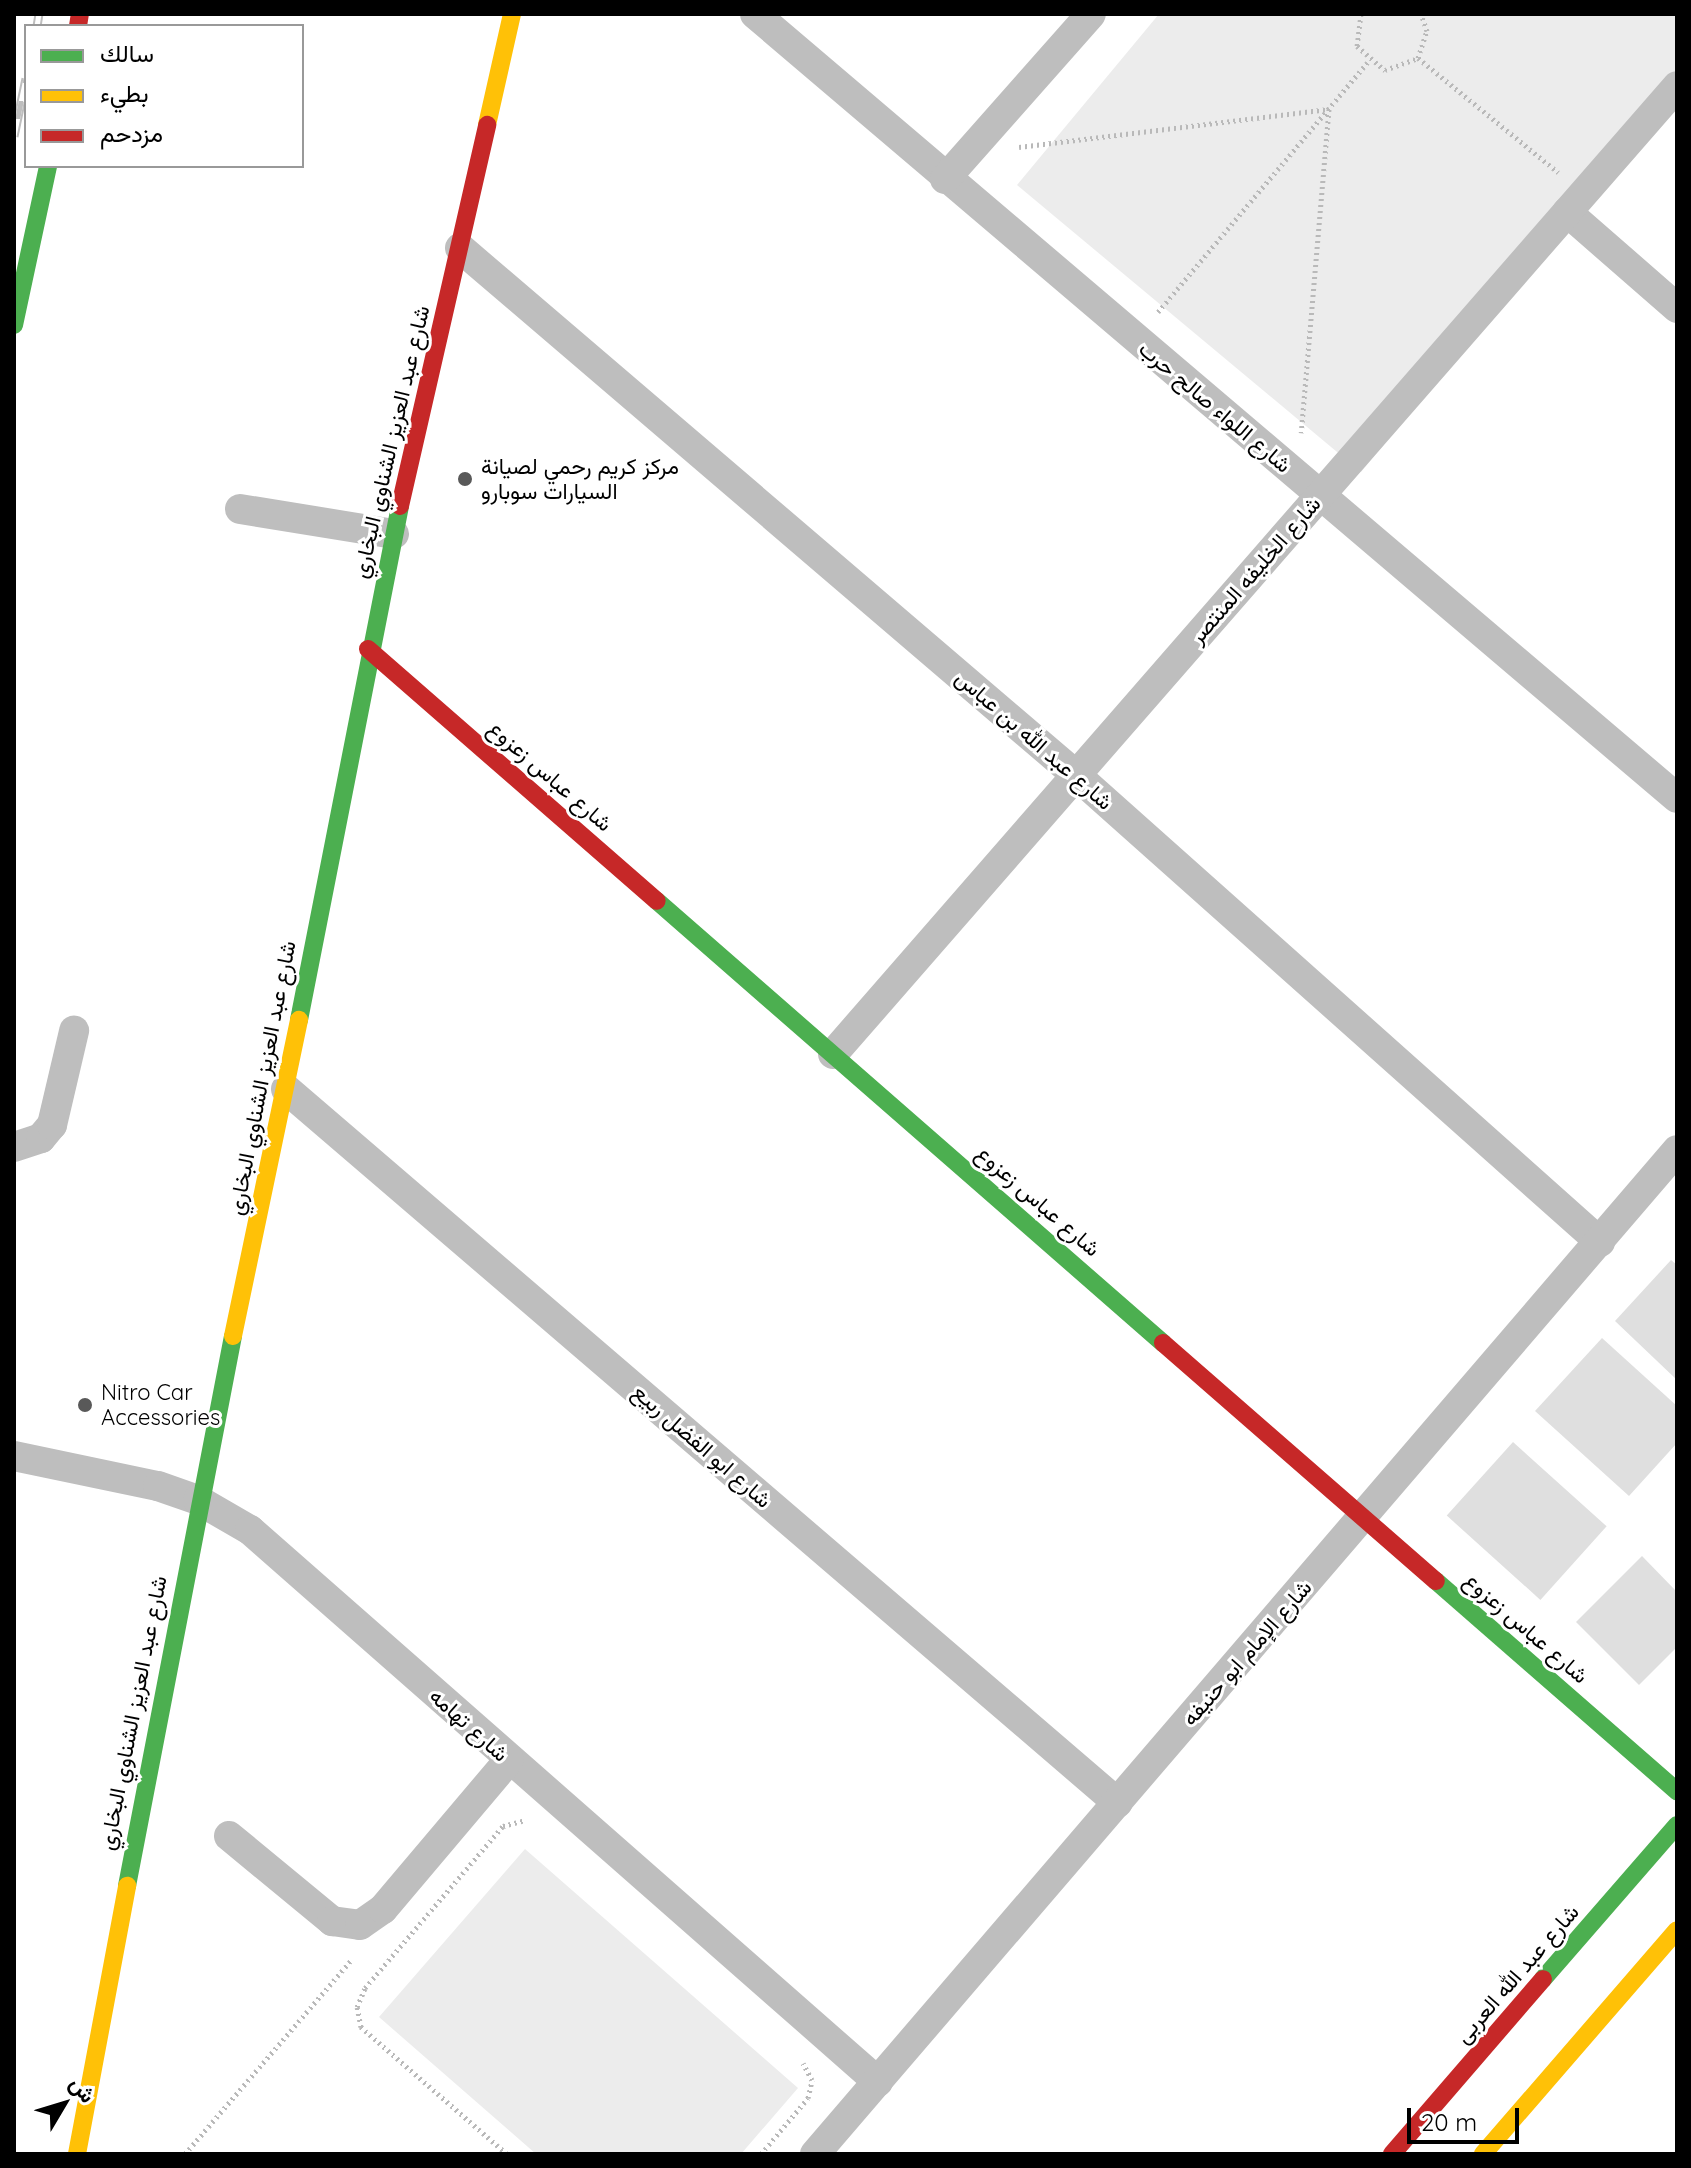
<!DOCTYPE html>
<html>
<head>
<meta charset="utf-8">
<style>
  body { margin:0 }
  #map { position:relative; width:1691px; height:2168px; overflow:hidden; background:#fff; font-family:Quicksand,Vazirmatn,sans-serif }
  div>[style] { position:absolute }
  .green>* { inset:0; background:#ececec }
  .building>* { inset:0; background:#dfdfdf; transform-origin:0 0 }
  .path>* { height:5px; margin-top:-2.5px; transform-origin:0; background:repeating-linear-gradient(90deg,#b9b9b9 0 2px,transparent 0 6px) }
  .street>* { height:30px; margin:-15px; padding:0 15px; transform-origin:15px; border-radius:15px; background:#bebebe }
  .fast>* { height:18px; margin:-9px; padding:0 9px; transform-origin:9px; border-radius:9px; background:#4caf50 }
  .slow>* { height:18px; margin:-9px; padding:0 9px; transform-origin:9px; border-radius:9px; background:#ffc107 }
  .jam>* { height:18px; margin:-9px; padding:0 9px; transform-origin:9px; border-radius:9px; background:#c62828 }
  .rail>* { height:9px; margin-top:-4.5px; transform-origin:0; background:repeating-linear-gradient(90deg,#fff 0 18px,#bebebe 0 36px); box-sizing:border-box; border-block:2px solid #bebebe }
  .dots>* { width:22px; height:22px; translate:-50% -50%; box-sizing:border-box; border:4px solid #fff; border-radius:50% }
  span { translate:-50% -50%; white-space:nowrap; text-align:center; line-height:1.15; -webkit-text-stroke:6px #fff; paint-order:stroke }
  .street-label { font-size:22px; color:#000 }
  .poi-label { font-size:22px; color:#000 }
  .left { translate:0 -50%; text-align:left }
  .frame { position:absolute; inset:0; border:16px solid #000; pointer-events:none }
  .legend { position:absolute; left:24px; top:24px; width:280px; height:144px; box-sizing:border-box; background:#fff; border:2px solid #999; margin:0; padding:10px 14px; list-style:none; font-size:24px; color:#000 }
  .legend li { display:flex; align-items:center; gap:16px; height:40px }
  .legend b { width:40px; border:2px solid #999 }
  .north { position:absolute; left:24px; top:2064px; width:80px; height:80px; -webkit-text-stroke:6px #fff; paint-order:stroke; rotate:52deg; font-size:22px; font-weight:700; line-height:32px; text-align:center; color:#000 }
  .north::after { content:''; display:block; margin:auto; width:28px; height:36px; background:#000; clip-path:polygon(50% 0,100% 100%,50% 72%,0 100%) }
  .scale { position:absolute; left:1407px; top:2108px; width:112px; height:36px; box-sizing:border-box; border:4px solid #000; border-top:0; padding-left:10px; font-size:24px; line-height:28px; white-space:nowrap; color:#000; -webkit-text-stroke:6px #fff; paint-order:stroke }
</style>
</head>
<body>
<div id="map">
  <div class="green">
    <i style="clip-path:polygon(1159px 14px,1677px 14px,1677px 92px,1361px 472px,1017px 185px)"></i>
    <i style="clip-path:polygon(525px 1849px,798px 2088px,741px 2154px,536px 2154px,379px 2017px)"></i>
  </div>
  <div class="building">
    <i style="clip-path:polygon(1671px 1260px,1677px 1265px,1677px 1380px,1615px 1321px)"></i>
    <i style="clip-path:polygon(1602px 1338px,1677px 1406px,1677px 1443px,1629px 1496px,1535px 1411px)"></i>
    <i style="left:1513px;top:1442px;width:126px;height:99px;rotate:42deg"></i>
    <i style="clip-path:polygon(1642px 1556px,1677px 1592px,1677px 1647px,1639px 1685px,1576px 1622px)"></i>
  </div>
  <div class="path">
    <i style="left:1361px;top:14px;width:32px;rotate:97deg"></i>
    <i style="left:1357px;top:46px;width:37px;rotate:41deg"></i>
    <i style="left:1385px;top:70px;width:35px;rotate:-20deg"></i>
    <i style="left:1418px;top:58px;width:28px;rotate:-72deg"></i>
    <i style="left:1427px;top:31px;width:18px;rotate:-109deg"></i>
    <i style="left:1418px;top:58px;width:181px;rotate:39.2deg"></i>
    <i style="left:1019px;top:147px;width:312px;rotate:-7deg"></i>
    <i style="left:1329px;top:109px;width:325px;rotate:94.9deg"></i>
    <i style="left:1158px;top:312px;width:326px;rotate:-50deg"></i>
    <i style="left:185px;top:2154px;width:257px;rotate:-49.4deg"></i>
    <i style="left:507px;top:2154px;width:194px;rotate:-139deg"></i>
    <i style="left:361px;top:2027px;width:20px;rotate:-101deg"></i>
    <i style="left:357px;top:2007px;width:21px;rotate:-67deg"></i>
    <i style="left:365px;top:1988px;width:213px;rotate:-49.6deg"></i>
    <i style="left:503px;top:1826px;width:23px;rotate:-15deg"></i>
    <i style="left:761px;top:2154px;width:73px;rotate:-50deg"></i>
    <i style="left:808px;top:2098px;width:18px;rotate:-77deg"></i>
    <i style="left:812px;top:2080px;width:19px;rotate:-118deg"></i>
  </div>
  <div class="street">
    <i style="left:755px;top:14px;width:1210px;rotate:40.38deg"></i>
    <i style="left:945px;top:179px;width:220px;rotate:-48.5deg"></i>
    <i style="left:1567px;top:212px;width:146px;rotate:41.1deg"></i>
    <i style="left:460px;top:248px;width:811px;rotate:40.55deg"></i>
    <i style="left:1076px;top:775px;width:702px;rotate:41.71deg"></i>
    <i style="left:240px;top:509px;width:156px;rotate:9.2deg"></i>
    <i style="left:833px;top:1054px;width:1284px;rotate:-48.91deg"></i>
    <i style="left:286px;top:1089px;width:1096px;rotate:40.64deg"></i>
    <i style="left:14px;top:1147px;width:28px;rotate:-18deg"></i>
    <i style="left:41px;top:1138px;width:17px;rotate:-50deg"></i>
    <i style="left:52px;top:1125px;width:97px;rotate:-76.8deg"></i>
    <i style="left:14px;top:1456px;width:147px;rotate:11.8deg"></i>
    <i style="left:158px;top:1486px;width:42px;rotate:19.3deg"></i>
    <i style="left:198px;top:1500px;width:60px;rotate:30deg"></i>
    <i style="left:250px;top:1530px;width:836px;rotate:41.31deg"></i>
    <i style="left:229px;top:1836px;width:134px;rotate:39.5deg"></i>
    <i style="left:332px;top:1921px;width:28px;rotate:8deg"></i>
    <i style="left:360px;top:1925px;width:28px;rotate:-35deg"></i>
    <i style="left:383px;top:1909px;width:195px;rotate:-49.8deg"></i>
    <i style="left:815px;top:2154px;width:1323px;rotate:-49.35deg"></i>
  </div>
  <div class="fast">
    <i style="left:14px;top:325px;width:163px;rotate:-77.9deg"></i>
    <i style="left:657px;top:901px;width:672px;rotate:41.14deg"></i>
    <i style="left:299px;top:1020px;width:524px;rotate:-78.88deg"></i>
    <i style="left:1436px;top:1581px;width:320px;rotate:41.1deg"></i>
    <i style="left:127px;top:1886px;width:560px;rotate:-79.09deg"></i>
    <i style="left:1543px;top:1979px;width:204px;rotate:-49deg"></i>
  </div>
  <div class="slow">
    <i style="left:487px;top:125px;width:114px;rotate:-77.3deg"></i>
    <i style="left:233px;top:1336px;width:323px;rotate:-78.2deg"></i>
    <i style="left:77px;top:2154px;width:273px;rotate:-79.4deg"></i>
    <i style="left:1483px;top:2154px;width:296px;rotate:-49.1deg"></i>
  </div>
  <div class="jam">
    <i style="left:78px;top:26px;width:12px;rotate:-81deg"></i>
    <i style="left:400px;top:506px;width:391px;rotate:-77.1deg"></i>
    <i style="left:368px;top:649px;width:383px;rotate:41.1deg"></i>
    <i style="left:1163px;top:1343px;width:362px;rotate:41.1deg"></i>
    <i style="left:1392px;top:2154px;width:231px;rotate:-49.2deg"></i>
  </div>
  <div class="rail">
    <i style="left:37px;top:26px;width:12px;rotate:-81deg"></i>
    <i style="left:14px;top:136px;width:59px;rotate:-78.3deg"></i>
  </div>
  <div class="dots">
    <i style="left:465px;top:479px;background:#595959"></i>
    <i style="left:85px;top:1405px;background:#595959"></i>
  </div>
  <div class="street-label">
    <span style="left:1215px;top:407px;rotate:40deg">شارع اللواء صالح حرب</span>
    <span style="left:391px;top:442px;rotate:-77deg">شارع عبد العزيز الشناوي البخاري</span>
    <span style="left:1255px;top:570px;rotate:-49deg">شارع الخليفه المنتصر</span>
    <span style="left:1034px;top:740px;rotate:41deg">شارع عبد الله بن عباس</span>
    <span style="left:550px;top:776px;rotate:41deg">شارع عباس زعزوع</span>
    <span style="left:262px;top:1078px;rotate:-79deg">شارع عبد العزيز الشناوي البخاري</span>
    <span style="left:1038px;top:1201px;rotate:41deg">شارع عباس زعزوع</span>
    <span style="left:702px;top:1446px;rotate:41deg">شارع ابو الفضل ربيع</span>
    <span style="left:1526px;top:1628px;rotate:41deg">شارع عباس زعزوع</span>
    <span style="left:1247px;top:1653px;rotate:-49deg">شارع الإمام ابو حنيفه</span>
    <span style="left:133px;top:1713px;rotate:-79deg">شارع عبد العزيز الشناوي البخاري</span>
    <span style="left:469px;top:1725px;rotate:42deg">شارع تهامه</span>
    <span style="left:1517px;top:1974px;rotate:-49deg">شارع عبد الله العربى</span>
  </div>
  <div class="poi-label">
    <span class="left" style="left:481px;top:479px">مركز كريم رحمي لصيانة<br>السيارات سوبارو</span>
    <span class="left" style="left:101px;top:1405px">Nitro Car<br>Accessories</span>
  </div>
  <div class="frame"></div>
  <ul class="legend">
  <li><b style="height:10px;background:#4caf50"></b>سالك</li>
  <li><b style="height:10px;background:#ffc107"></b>بطيء</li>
  <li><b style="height:10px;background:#c62828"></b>مزدحم</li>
  </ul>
  <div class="north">ش</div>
  <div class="scale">20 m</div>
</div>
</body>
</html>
